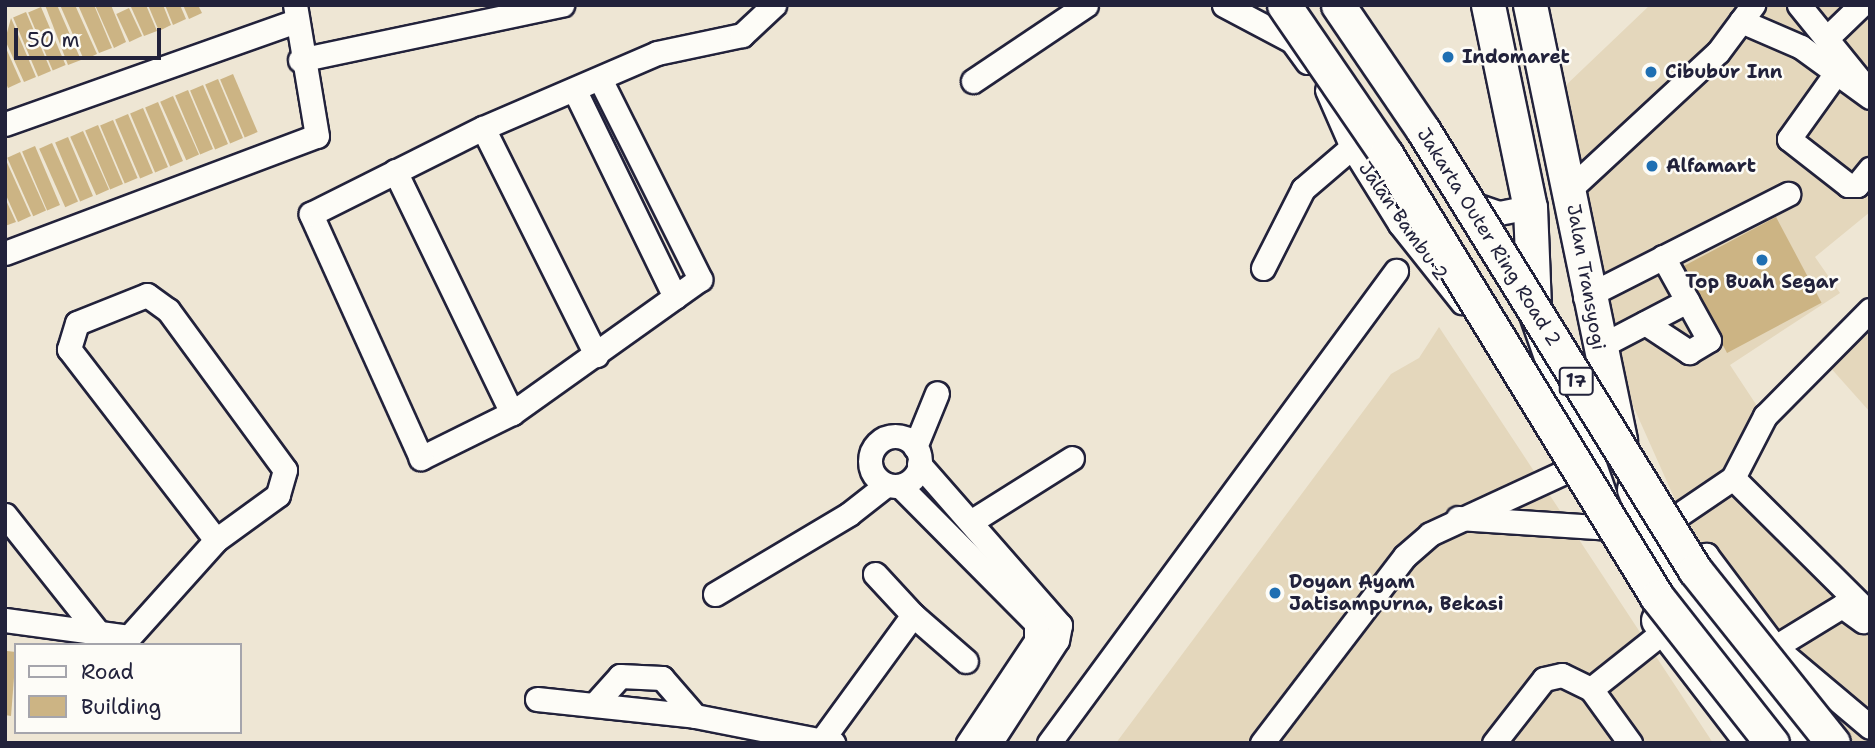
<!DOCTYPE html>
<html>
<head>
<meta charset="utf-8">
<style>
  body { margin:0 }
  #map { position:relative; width:1875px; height:748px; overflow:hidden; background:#eee6d4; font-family:"Shantell Sans",sans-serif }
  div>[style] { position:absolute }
  .built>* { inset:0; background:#e4d7bc }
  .building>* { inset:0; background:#ccb484; transform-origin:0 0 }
  .roads { filter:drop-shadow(2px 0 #22223b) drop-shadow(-2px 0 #22223b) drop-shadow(0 2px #22223b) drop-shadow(0 -2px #22223b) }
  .minor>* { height:23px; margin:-11.5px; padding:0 11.5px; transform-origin:11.5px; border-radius:11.5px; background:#fdfcf7 }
  .minor>.ring { margin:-11.5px; padding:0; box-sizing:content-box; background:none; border:23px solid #fdfcf7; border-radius:50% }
  .highway>* { height:33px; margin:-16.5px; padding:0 16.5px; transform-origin:16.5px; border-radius:16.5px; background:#fdfcf7 }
  .bridges { filter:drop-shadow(2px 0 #22223b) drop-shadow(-2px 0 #22223b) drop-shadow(0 2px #22223b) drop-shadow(0 -2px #22223b) }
  .highway-bridge>* { height:33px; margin:-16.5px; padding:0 16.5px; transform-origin:16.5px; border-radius:16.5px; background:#fdfcf7 }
  .dots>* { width:19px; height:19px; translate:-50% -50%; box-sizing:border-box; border:4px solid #fdfcf7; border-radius:50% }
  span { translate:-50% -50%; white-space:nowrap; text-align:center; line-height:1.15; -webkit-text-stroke:5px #fdfcf7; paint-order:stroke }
  .shield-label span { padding:2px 5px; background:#fdfcf7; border:2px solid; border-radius:5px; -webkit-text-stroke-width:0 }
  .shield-label { font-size:18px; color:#22223b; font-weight:700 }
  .poi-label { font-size:19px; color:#22223b; font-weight:700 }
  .left { translate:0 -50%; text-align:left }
  .street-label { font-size:19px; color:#22223b }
  .frame { position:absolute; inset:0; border:7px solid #22223b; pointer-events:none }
  .legend { position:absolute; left:14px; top:643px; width:228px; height:91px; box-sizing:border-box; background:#fdfcf7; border:2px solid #a5a5ac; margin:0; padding:9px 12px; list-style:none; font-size:21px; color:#22223b }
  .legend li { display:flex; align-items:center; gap:14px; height:35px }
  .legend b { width:35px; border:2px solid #a5a5ac }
  .scale { position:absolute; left:14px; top:28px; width:147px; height:32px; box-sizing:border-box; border:4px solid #22223b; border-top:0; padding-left:9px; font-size:21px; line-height:24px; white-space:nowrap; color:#22223b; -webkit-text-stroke:5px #fdfcf7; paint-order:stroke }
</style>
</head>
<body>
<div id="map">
  <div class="built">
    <i style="clip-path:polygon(1650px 5px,1870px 5px,1870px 212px,1815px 257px,1840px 293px,1730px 365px,1767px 421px,1728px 490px,1826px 591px,1870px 619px,1870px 743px,1855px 743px,1828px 716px,1685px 522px,1626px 390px,1564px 87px)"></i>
    <i style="clip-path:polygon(1870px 308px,1870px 412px,1820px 356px)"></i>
    <i style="clip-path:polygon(1439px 327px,1713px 743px,1116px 743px,1391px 374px,1419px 358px)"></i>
  </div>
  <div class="building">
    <i style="clip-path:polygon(45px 5px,57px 5px,81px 60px,68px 65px)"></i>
    <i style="clip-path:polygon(60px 5px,75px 5px,97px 54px,84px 60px)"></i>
    <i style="clip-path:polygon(78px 5px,94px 5px,112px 48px,99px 53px)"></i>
    <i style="clip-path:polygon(95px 5px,111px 5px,126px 42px,114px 48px)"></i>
    <i style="clip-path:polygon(146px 5px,157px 31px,144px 36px,131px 7px)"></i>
    <i style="clip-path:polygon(148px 5px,163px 5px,171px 25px,159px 31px)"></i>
    <i style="clip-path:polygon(165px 5px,180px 5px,186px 19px,173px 25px)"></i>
    <i style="clip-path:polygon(183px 5px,198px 5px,202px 13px,189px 19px)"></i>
    <i style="left:41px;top:7px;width:63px;height:14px;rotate:67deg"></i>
    <i style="left:129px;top:8px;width:31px;height:14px;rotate:65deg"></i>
    <i style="left:26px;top:12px;width:64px;height:14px;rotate:67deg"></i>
    <i style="clip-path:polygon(11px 18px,36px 77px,24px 82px,5px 40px)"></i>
    <i style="clip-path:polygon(5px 46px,21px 82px,8px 88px,5px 81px)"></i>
    <i style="left:233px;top:74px;width:63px;height:14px;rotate:67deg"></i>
    <i style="left:218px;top:79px;width:64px;height:14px;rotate:67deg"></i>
    <i style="left:203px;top:85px;width:64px;height:14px;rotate:67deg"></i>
    <i style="left:188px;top:90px;width:64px;height:14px;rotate:67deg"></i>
    <i style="left:173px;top:96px;width:64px;height:14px;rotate:66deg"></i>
    <i style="left:158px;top:102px;width:64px;height:14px;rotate:67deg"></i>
    <i style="left:143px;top:108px;width:64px;height:14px;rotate:67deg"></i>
    <i style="left:128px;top:114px;width:64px;height:14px;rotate:67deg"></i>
    <i style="left:113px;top:120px;width:63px;height:14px;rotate:67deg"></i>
    <i style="left:98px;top:125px;width:64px;height:14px;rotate:67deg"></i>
    <i style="left:83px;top:131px;width:64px;height:14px;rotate:66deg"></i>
    <i style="left:68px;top:137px;width:64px;height:14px;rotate:67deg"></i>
    <i style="left:52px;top:143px;width:64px;height:14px;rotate:66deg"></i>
    <i style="left:35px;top:146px;width:64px;height:14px;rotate:67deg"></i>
    <i style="left:20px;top:152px;width:64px;height:14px;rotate:66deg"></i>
    <i style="clip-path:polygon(5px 158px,31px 216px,18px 222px,5px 193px)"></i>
    <i style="clip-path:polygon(5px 198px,16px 222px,5px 226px)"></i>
    <i style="left:1776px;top:217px;width:97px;height:107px;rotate:62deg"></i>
    <i style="clip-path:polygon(7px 651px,16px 652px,11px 716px,5px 715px)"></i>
  </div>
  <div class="roads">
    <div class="minor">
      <i style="left:1224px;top:5px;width:77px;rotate:27.9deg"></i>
      <i style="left:1292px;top:41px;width:26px;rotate:54deg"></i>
      <i style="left:1799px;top:5px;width:102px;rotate:51deg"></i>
      <i style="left:1741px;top:21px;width:65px;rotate:23.4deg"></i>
      <i style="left:1801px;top:47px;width:85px;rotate:35.9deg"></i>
      <i style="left:1829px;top:36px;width:45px;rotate:-44.1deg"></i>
      <i style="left:300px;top:60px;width:268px;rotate:-11.9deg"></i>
      <i style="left:1836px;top:73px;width:81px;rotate:125.5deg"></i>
      <i style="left:1789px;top:139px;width:75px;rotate:37.9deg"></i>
      <i style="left:1848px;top:185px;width:9px"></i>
      <i style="left:1857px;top:185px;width:21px;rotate:-51deg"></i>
      <i style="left:600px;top:79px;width:224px;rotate:63.4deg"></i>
      <i style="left:700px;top:279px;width:231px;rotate:144.5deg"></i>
      <i style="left:512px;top:413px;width:102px;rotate:153.7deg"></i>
      <i style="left:421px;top:458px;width:268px;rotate:-114.3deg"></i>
      <i style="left:311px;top:214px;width:192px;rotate:-26.6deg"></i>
      <i style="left:483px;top:128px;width:189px;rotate:-23.3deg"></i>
      <i style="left:657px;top:53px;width:87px;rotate:-12deg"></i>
      <i style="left:742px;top:35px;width:44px;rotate:-43.2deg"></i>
      <i style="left:973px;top:81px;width:136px;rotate:-33.9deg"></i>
      <i style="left:1327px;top:90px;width:62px;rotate:66.3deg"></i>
      <i style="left:1352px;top:147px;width:91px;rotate:58.1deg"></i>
      <i style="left:1400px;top:224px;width:100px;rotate:51.5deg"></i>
      <i style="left:575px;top:91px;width:229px;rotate:64.1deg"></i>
      <i style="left:5px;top:124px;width:306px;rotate:-19.5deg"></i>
      <i style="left:483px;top:128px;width:254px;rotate:63.5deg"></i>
      <i style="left:395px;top:171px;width:269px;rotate:64.2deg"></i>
      <i style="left:1571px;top:188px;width:200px;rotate:-42.8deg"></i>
      <i style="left:1718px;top:52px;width:59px;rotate:-53.3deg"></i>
      <i style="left:1464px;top:201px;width:37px;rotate:19deg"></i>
      <i style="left:1499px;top:213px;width:32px;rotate:-11deg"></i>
      <i style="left:5px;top:253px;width:333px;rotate:-20.6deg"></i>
      <i style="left:317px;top:136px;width:133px;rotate:-99.5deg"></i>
      <i style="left:1263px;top:268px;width:89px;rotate:-63.1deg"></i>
      <i style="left:1303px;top:189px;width:65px;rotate:-40.6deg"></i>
      <i style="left:147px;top:295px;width:26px;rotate:36deg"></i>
      <i style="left:168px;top:310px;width:198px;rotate:53.8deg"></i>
      <i style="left:285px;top:470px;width:26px;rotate:106deg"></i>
      <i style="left:278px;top:495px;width:77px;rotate:144deg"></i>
      <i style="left:216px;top:540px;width:241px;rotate:-127.6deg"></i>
      <i style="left:69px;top:349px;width:27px;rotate:-73deg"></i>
      <i style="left:77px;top:323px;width:75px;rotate:-21.8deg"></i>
      <i style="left:1585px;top:297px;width:228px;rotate:-26.9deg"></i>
      <i style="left:1645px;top:323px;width:53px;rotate:33.4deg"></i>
      <i style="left:1689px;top:352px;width:23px;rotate:-31deg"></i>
      <i style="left:1709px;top:340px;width:95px;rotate:-119deg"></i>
      <i style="left:1597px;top:348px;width:102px;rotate:-27.6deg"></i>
      <i class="ring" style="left:870px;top:436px;width:27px;height:27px"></i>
      <i style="left:915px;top:447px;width:58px;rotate:-67.8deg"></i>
      <i style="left:919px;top:464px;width:214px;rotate:48.8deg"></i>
      <i style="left:1060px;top:625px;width:15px;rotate:101deg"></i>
      <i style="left:1057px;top:640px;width:123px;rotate:123deg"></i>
      <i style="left:1733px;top:478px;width:70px;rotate:-62.7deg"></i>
      <i style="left:1765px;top:416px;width:149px;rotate:-45.3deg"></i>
      <i style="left:1733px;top:478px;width:193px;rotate:44.8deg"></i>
      <i style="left:900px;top:486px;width:193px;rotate:45.2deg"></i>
      <i style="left:1036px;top:623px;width:18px;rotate:90deg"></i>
      <i style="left:1036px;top:641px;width:123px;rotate:123.7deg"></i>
      <i style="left:5px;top:515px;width:154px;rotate:51.6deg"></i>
      <i style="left:1458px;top:518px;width:154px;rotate:3.7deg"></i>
      <i style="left:972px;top:521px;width:118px;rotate:-32.2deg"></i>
      <i style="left:1655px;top:531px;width:94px;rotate:-34.2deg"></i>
      <i style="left:1698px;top:581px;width:23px;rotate:-88deg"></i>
      <i style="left:1699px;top:558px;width:8px;rotate:-23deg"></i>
      <i style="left:1706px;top:555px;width:115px;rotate:53.1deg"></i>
      <i style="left:1775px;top:647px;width:124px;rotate:40.1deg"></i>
      <i style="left:715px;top:594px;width:156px;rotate:-30.8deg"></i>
      <i style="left:849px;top:514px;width:47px;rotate:-38.1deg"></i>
      <i style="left:913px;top:615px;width:70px;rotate:41deg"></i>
      <i style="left:5px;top:620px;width:125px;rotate:7.8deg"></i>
      <i style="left:129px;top:637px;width:130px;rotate:-48.1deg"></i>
      <i style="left:1775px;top:647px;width:79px;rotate:-31.5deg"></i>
      <i style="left:1842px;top:606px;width:26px;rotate:36deg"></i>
      <i style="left:1591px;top:689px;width:93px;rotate:-38.5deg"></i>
      <i style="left:537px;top:699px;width:159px;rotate:6.1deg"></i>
      <i style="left:695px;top:716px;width:141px;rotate:11.1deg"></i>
      <i style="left:594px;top:705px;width:39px;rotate:-48deg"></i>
      <i style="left:620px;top:676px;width:42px;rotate:2.7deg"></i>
      <i style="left:662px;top:678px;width:50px;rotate:49deg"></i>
      <i style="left:824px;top:737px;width:151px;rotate:-53.9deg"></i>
      <i style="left:913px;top:615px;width:56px;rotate:-132.8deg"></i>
      <i style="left:1049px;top:743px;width:586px;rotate:-53.68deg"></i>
      <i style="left:1262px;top:743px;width:235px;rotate:-52.6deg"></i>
      <i style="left:1405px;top:556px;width:33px;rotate:-41deg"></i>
      <i style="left:1430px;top:534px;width:174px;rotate:-24.8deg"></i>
      <i style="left:1494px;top:743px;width:81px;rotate:-52deg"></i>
      <i style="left:1544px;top:679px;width:18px;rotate:-13deg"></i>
      <i style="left:1562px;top:675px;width:32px;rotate:26deg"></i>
      <i style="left:1591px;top:689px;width:67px;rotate:54.2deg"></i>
    </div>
    <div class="highway">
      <i style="left:1488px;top:5px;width:206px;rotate:78.3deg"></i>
      <i style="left:1530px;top:207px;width:101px;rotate:87.7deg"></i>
      <i style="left:1534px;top:308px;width:199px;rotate:70.7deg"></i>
      <i style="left:1530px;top:5px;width:445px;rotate:78.3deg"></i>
      <i style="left:1634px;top:489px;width:48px;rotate:67.8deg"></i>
      <i style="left:1652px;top:533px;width:86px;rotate:57.8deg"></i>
      <i style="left:1698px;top:606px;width:178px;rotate:50.2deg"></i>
      <i style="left:1658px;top:620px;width:146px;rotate:52.5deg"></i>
    </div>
  </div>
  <div class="bridges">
    <div class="highway-bridge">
      <i style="left:1284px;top:5px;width:181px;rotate:55.6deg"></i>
      <i style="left:1386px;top:154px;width:519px;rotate:58.54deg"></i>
      <i style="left:1657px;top:597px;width:186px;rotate:51.8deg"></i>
      <i style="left:1338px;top:5px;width:151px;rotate:55.8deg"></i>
      <i style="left:1423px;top:130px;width:517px;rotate:58.28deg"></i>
      <i style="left:1695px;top:570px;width:221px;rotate:51.4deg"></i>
    </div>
  </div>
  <div class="dots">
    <i style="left:1448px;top:57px;background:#1f6fb2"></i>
    <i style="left:1651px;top:72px;background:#1f6fb2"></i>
    <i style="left:1652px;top:166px;background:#1f6fb2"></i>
    <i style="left:1762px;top:260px;background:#1f6fb2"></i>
    <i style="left:1275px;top:593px;background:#1f6fb2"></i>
  </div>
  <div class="shield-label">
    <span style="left:1576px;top:381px">17</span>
  </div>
  <div class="poi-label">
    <span class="left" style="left:1462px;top:57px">Indomaret</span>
    <span class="left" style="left:1665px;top:72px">Cibubur Inn</span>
    <span class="left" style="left:1666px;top:166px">Alfamart</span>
    <span style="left:1762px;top:282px">Top Buah Segar</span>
    <span class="left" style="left:1289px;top:593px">Doyan Ayam<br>Jatisampurna, Bekasi</span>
  </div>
  <div class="street-label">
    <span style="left:1403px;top:221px;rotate:55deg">Jalan Bambu 2</span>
    <span style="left:1489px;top:237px;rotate:58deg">Jakarta Outer Ring Road 2</span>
    <span style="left:1586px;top:277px;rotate:80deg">Jalan Transyogi</span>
  </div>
  <div class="frame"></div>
  <ul class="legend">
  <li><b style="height:9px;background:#fdfcf7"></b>Road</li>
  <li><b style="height:19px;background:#ccb484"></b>Building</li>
  </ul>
  <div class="scale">50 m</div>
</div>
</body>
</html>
